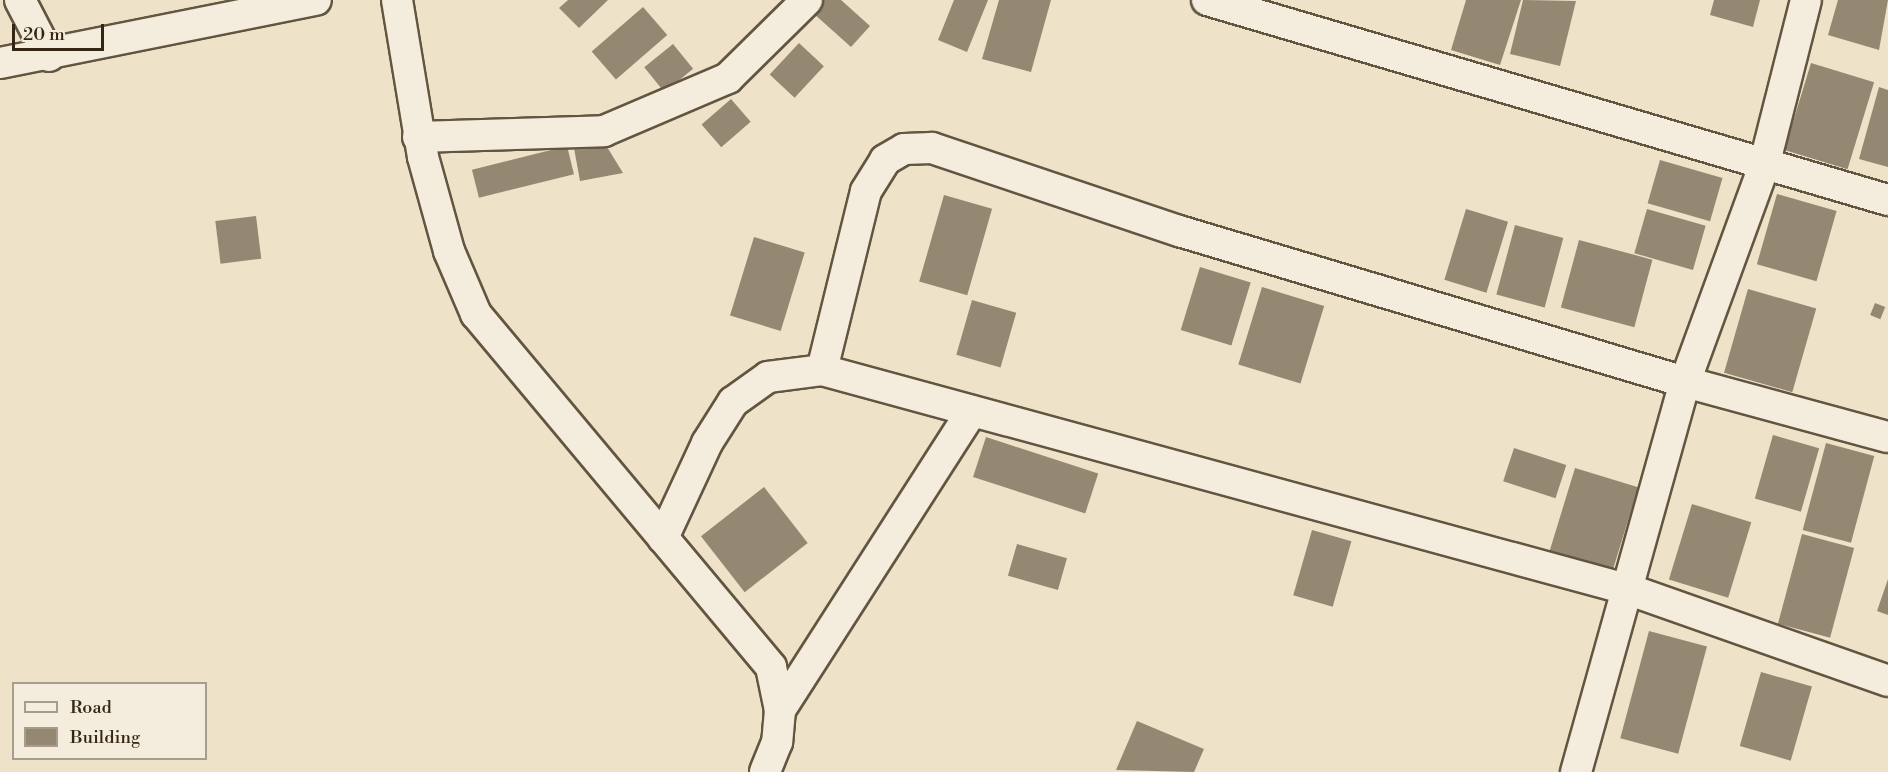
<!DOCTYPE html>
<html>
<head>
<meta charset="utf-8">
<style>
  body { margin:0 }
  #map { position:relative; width:1888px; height:772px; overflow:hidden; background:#eee2c9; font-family:"Libre Bodoni",serif }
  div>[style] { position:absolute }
  .building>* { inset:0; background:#958872; transform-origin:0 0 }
  .roads { filter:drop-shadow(2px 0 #635540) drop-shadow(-2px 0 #635540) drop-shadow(0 2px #635540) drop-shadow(0 -2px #635540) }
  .minor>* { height:30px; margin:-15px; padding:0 15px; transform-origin:15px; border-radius:15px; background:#f4ecdc }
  span { translate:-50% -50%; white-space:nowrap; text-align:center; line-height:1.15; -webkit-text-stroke:6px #f4ecdc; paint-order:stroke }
  .legend { position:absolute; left:12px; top:682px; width:195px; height:78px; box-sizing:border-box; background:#f4ecdc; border:2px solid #a89d8c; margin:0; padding:8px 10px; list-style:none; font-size:18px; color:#352613 }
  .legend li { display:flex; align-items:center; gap:12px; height:30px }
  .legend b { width:30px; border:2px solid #a89d8c }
  .scale { position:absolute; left:12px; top:24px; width:92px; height:27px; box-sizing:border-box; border:3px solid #352613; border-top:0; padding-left:8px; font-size:18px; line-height:21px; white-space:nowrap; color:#352613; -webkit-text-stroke:4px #f4ecdc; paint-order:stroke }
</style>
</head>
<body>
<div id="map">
  <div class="building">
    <i style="clip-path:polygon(568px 0,608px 0,579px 28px,559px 8px)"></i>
    <i style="clip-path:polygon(824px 0,841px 0,870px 26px,851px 47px,813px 13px)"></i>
    <i style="clip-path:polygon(954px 0,988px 0,967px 52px,938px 40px)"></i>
    <i style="clip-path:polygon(999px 0,1051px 0,1031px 72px,982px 59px)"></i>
    <i style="clip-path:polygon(1466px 0,1521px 0,1500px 65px,1451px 50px)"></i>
    <i style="clip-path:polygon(1523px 0,1576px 1px,1560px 66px,1510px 54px)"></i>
    <i style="clip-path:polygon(1714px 0,1760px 0,1753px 27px,1710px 15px)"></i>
    <i style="clip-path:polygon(1838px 0,1888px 0,1879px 50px,1828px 35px)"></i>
    <i style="left:643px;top:7px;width:37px;height:68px;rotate:49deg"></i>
    <i style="left:799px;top:43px;width:34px;height:43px;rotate:43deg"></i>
    <i style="left:673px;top:44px;width:32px;height:37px;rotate:51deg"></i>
    <i style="left:1811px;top:63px;width:66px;height:91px;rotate:17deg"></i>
    <i style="clip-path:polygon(1879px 87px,1888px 90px,1888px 167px,1859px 159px)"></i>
    <i style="left:731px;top:99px;width:30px;height:39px;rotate:49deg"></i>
    <i style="clip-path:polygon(604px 142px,623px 173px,580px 181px,574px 148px)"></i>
    <i style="left:567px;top:146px;width:29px;height:98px;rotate:76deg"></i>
    <i style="left:1660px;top:160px;width:65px;height:45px;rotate:16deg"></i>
    <i style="left:1777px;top:194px;width:62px;height:73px;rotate:16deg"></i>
    <i style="left:944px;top:195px;width:50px;height:90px;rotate:16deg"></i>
    <i style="left:1466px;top:209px;width:44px;height:74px;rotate:17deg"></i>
    <i style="left:1647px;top:209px;width:61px;height:46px;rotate:16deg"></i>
    <i style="left:256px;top:216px;width:43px;height:41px;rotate:83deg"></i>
    <i style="left:1515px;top:225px;width:50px;height:72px;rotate:15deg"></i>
    <i style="left:754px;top:237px;width:53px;height:82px;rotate:17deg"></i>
    <i style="left:1579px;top:240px;width:76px;height:70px;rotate:15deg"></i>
    <i style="left:1200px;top:267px;width:53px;height:66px;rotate:17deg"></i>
    <i style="left:1262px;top:287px;width:65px;height:81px;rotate:17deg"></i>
    <i style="left:1748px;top:289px;width:71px;height:87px;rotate:16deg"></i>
    <i style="left:972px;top:300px;width:46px;height:57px;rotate:16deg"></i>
    <i style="left:1875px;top:303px;width:11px;height:13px;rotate:22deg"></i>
    <i style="left:1773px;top:435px;width:48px;height:66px;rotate:16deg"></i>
    <i style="left:986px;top:437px;width:118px;height:42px;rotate:18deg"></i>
    <i style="left:1826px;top:443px;width:50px;height:90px;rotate:15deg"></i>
    <i style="left:1514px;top:448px;width:55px;height:35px;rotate:18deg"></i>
    <i style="left:1575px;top:468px;width:66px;height:90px;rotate:17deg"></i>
    <i style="left:764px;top:487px;width:71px;height:80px;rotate:52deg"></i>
    <i style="left:1692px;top:504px;width:62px;height:79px;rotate:17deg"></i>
    <i style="left:1312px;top:530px;width:41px;height:68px;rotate:16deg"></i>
    <i style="left:1802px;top:534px;width:54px;height:93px;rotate:15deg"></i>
    <i style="left:1017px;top:544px;width:52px;height:33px;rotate:16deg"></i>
    <i style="clip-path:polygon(1888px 579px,1888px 615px,1877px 611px)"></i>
    <i style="left:1649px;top:631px;width:60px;height:111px;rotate:15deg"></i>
    <i style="left:1761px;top:672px;width:53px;height:77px;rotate:16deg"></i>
    <i style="clip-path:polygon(1137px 721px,1204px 749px,1194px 772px,1116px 770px)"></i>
  </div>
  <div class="roads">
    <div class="minor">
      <i style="left:20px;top:0;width:63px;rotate:62.6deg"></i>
      <i style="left:397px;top:0;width:159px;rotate:80.6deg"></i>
      <i style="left:423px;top:157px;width:98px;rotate:74.5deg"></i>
      <i style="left:449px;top:251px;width:69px;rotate:66.8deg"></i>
      <i style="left:476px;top:314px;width:460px;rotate:50.1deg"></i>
      <i style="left:771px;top:667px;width:44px;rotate:78.2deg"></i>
      <i style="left:780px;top:710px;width:32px;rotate:95deg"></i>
      <i style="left:777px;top:742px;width:32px;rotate:112deg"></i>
      <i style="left:1207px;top:0;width:710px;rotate:16.37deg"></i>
      <i style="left:0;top:63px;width:322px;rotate:-11.3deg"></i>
      <i style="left:418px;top:137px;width:186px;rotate:-1.8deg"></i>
      <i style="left:604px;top:131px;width:135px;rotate:-23.1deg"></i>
      <i style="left:728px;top:78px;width:111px;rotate:-44.6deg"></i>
      <i style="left:822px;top:370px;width:184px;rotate:-76.2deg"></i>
      <i style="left:866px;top:191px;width:36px;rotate:-58deg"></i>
      <i style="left:885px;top:160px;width:22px;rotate:-30deg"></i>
      <i style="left:904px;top:149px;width:28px;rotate:-2deg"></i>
      <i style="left:932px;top:148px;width:261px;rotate:18.6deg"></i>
      <i style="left:1179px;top:231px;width:528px;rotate:16.62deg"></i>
      <i style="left:1685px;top:382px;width:230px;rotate:-69.9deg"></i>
      <i style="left:1764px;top:166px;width:171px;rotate:-75.8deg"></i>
      <i style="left:663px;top:538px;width:105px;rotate:-65.1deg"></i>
      <i style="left:707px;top:443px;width:49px;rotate:-57.6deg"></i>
      <i style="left:733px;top:402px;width:43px;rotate:-35.5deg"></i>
      <i style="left:768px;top:377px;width:54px;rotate:-7.4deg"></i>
      <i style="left:822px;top:370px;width:837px;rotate:15.23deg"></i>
      <i style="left:1630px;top:590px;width:274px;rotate:19.4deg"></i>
      <i style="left:780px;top:710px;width:355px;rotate:-57.3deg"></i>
      <i style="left:1576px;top:772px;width:405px;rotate:-74.4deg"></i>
      <i style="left:1685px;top:382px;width:210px;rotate:15.2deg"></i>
    </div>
  </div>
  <ul class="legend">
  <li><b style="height:8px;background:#f4ecdc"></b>Road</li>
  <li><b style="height:16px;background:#958872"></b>Building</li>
  </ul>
  <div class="scale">20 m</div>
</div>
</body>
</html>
